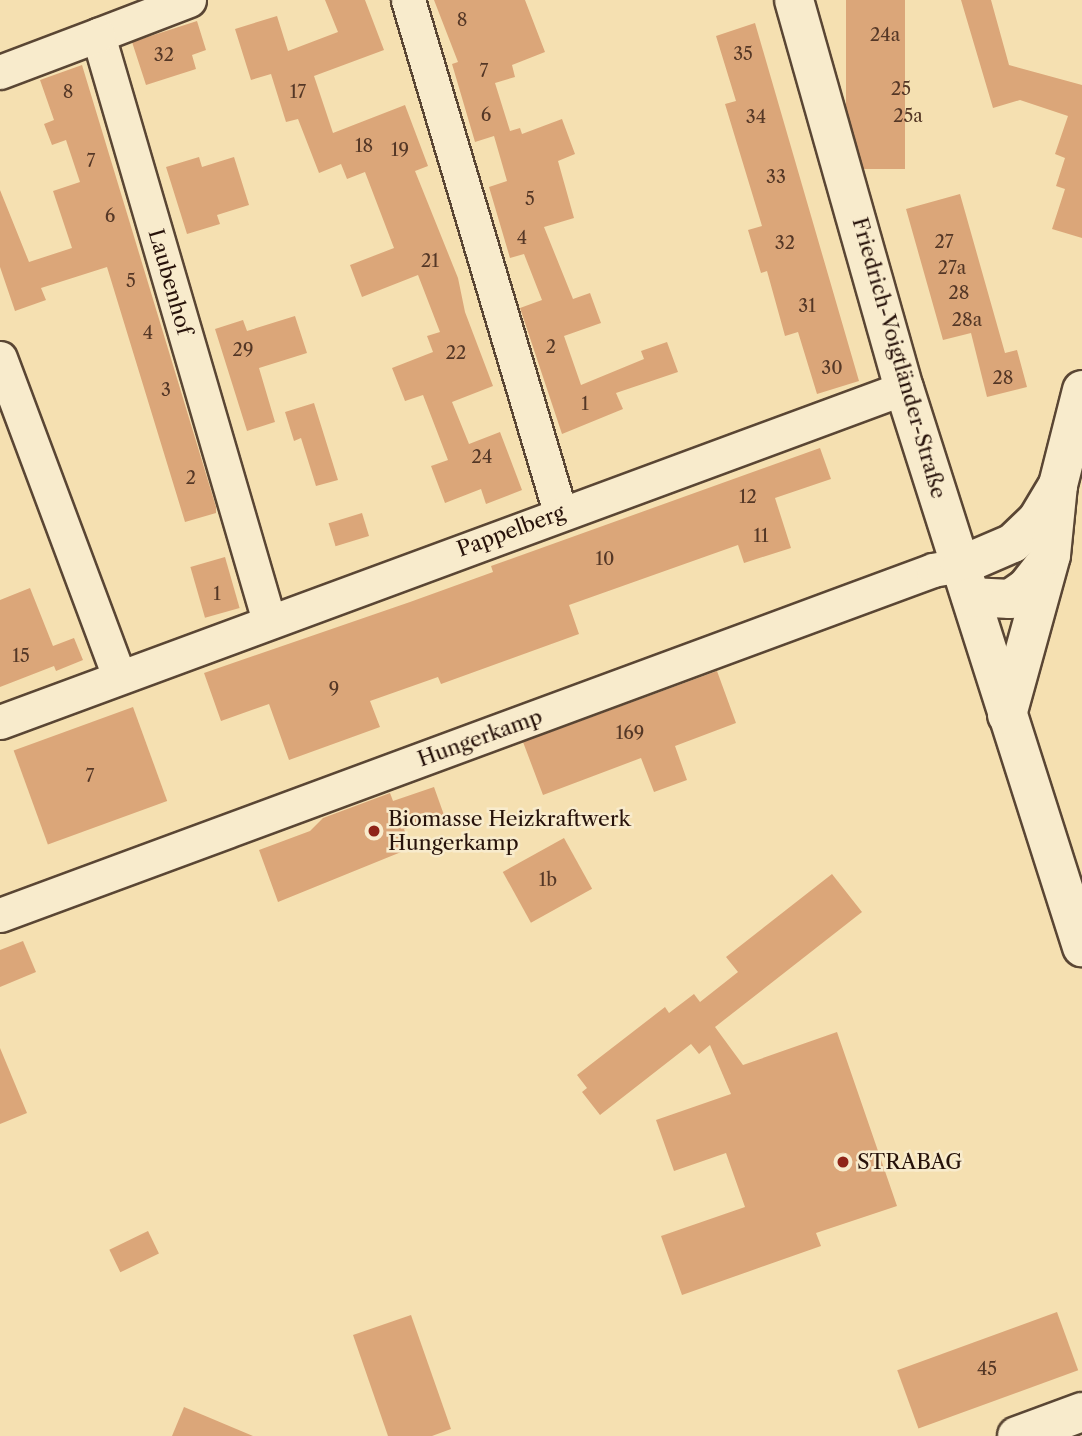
<!DOCTYPE html>
<html>
<head>
<meta charset="utf-8">
<style>
  body { margin:0 }
  #map { position:relative; width:1082px; height:1436px; overflow:hidden; background:#f5e0b1; font-family:"Libre Caslon Text",serif }
  div>[style] { position:absolute }
  .building>* { inset:0; background:#dba679; transform-origin:0 0 }
  .roads { filter:drop-shadow(2px 0 #5a4634) drop-shadow(-2px 0 #5a4634) drop-shadow(0 2px #5a4634) drop-shadow(0 -2px #5a4634) }
  .street>* { height:33px; margin:-16.5px; padding:0 16.5px; transform-origin:16.5px; border-radius:16.5px; background:#f8ebcc }
  .secondary>* { height:38px; margin:-19px; padding:0 19px; transform-origin:19px; border-radius:19px; background:#f8ebcc }
  .dots>* { width:19px; height:19px; translate:-50% -50%; box-sizing:border-box; border:4px solid #f8ebcc; border-radius:50% }
  span { translate:-50% -50%; white-space:nowrap; text-align:center; line-height:1.15; -webkit-text-stroke:5px #f8ebcc; paint-order:stroke }
  .number-label { font-size:18px; color:#543726 }
  .number-label span { -webkit-text-stroke-width:0 }
  .street-label { font-size:21px; color:#27120a }
  .poi-label { font-size:21px; color:#27120a }
  .left { translate:0 -50%; text-align:left }
</style>
</head>
<body>
<div id="map">
  <div class="building">
    <i style="clip-path:polygon(325px 0,365px 0,384px 50px,314px 76px,333px 133px,405px 105px,428px 166px,415px 171px,458px 278px,465px 312px,493px 386px,452px 402px,469px 444px,500px 432px,522px 490px,486px 504px,481px 489px,445px 503px,431px 466px,448px 460px,423px 395px,405px 401px,392px 368px,433px 352px,427px 336px,440px 332px,418px 275px,362px 297px,350px 265px,394px 248px,365px 172px,347px 179px,341px 164px,319px 173px,298px 119px,286px 122px,271px 74px,251px 80px,235px 29px,277px 16px,288px 51px,338px 32px)"></i>
    <i style="clip-path:polygon(434px 0,525px 0,545px 52px,512px 65px,515px 77px,495px 83px,510px 131px,520px 128px,522px 134px,562px 119px,575px 154px,558px 161px,574px 218px,544px 227px,573px 299px,590px 293px,601px 323px,564px 336px,581px 385px,644px 359px,641px 351px,667px 342px,678px 372px,616px 393px,623px 409px,562px 434px,520px 308px,542px 300px,524px 254px,510px 258px,489px 187px,507px 181px,494px 136px,475px 142px,452px 64px,458px 62px)"></i>
    <i style="left:846px;top:0;width:59px;height:169px"></i>
    <i style="clip-path:polygon(961px 0,991px 0,1009px 65px,1082px 85px,1082px 238px,1052px 229px,1065px 189px,1056px 186px,1065px 158px,1055px 154px,1068px 116px,1020px 100px,993px 108px)"></i>
    <i style="clip-path:polygon(197px 21px,206px 50px,192px 55px,196px 69px,146px 85px,132px 42px)"></i>
    <i style="clip-path:polygon(755px 23px,859px 381px,817px 394px,798px 332px,785px 336px,767px 271px,761px 273px,748px 230px,762px 226px,725px 104px,736px 101px,716px 36px)"></i>
    <i style="clip-path:polygon(82px 65px,216px 507px,216px 513px,185px 522px,107px 267px,41px 288px,46px 300px,15px 311px,0 267px,0 190px,29px 262px,72px 248px,53px 191px,80px 182px,66px 140px,52px 145px,44px 124px,54px 120px,40px 80px)"></i>
    <i style="clip-path:polygon(199px 157px,202px 167px,234px 157px,249px 205px,217px 215px,220px 224px,187px 234px,166px 167px)"></i>
    <i style="clip-path:polygon(960px 194px,1005px 353px,1017px 350px,1027px 387px,987px 397px,971px 333px,943px 340px,906px 209px)"></i>
    <i style="clip-path:polygon(295px 316px,307px 353px,259px 368px,275px 422px,247px 431px,215px 329px,243px 320px,247px 331px)"></i>
    <i style="clip-path:polygon(314px 403px,338px 480px,316px 486px,301px 438px,294px 441px,285px 412px)"></i>
    <i style="clip-path:polygon(820px 448px,831px 479px,775px 498px,791px 548px,744px 563px,738px 545px,569px 605px,579px 634px,441px 684px,438px 677px,370px 701px,380px 727px,289px 760px,269px 704px,221px 721px,204px 673px,410px 602px,493px 572px,491px 566px)"></i>
    <i style="left:362px;top:513px;width:24px;height:35px;rotate:73deg"></i>
    <i style="left:225px;top:557px;width:53px;height:36px;rotate:74deg"></i>
    <i style="clip-path:polygon(30px 588px,53px 646px,74px 638px,83px 660px,56px 671px,54px 666px,0 687px,0 600px)"></i>
    <i style="clip-path:polygon(717px 671px,736px 723px,675px 746px,687px 780px,654px 792px,641px 758px,543px 795px,523px 742px)"></i>
    <i style="left:133px;top:707px;width:100px;height:127px;rotate:70deg"></i>
    <i style="clip-path:polygon(434px 787px,444px 815px,404px 829px,411px 848px,278px 902px,259px 850px,310px 831px,323px 818px,390px 793px,393px 801px)"></i>
    <i style="left:564px;top:838px;width:58px;height:70px;rotate:61deg"></i>
    <i style="clip-path:polygon(832px 874px,862px 912px,715px 1027px,743px 1065px,837px 1032px,897px 1206px,816px 1233px,821px 1246px,682px 1295px,661px 1236px,745px 1207px,726px 1153px,674px 1171px,656px 1120px,731px 1094px,710px 1045px,699px 1054px,691px 1044px,600px 1115px,582px 1092px,587px 1088px,577px 1075px,665px 1007px,669px 1013px,694px 994px,700px 1002px,738px 972px,726px 957px)"></i>
    <i style="clip-path:polygon(23px 941px,36px 972px,0 987px,0 950px)"></i>
    <i style="clip-path:polygon(0 1048px,27px 1113px,0 1124px)"></i>
    <i style="left:148px;top:1231px;width:25px;height:43px;rotate:64deg"></i>
    <i style="left:1057px;top:1312px;width:62px;height:170px;rotate:70deg"></i>
    <i style="clip-path:polygon(411px 1315px,451px 1429px,432px 1436px,388px 1436px,353px 1335px)"></i>
    <i style="clip-path:polygon(184px 1407px,253px 1436px,172px 1436px)"></i>
  </div>
  <div class="roads">
    <div class="street">
      <i style="left:189px;top:0;width:97px;rotate:159deg"></i>
      <i style="left:98px;top:35px;width:610px;rotate:73.73deg"></i>
      <i style="left:408px;top:0;width:534px;rotate:73.47deg"></i>
      <i style="left:0;top:72px;width:105px;rotate:-20.7deg"></i>
      <i style="left:0;top:358px;width:340px;rotate:69.5deg"></i>
      <i style="left:0;top:722px;width:964px;rotate:-20.28deg"></i>
      <i style="left:0;top:915px;width:995px;rotate:-20.29deg"></i>
      <i style="left:933px;top:570px;width:29px;rotate:-10deg"></i>
    </div>
    <div class="secondary">
      <i style="left:794px;top:0;width:403px;rotate:74.2deg"></i>
      <i style="left:904px;top:388px;width:587px;rotate:72.34deg"></i>
      <i style="left:962px;top:565px;width:56px;rotate:-23.3deg"></i>
      <i style="left:1013px;top:543px;width:33px;rotate:-44deg"></i>
      <i style="left:1037px;top:520px;width:41px;rotate:-59deg"></i>
      <i style="left:971px;top:597px;width:39px;rotate:3deg"></i>
      <i style="left:1010px;top:599px;width:21px;rotate:-35deg"></i>
      <i style="left:1027px;top:587px;width:33px;rotate:-52deg"></i>
      <i style="left:1007px;top:715px;width:166px;rotate:-74.6deg"></i>
      <i style="left:1051px;top:555px;width:70px;rotate:-84.3deg"></i>
      <i style="left:1058px;top:485px;width:98px;rotate:-75.8deg"></i>
      <i style="left:1017px;top:1436px;width:69px;rotate:-20.3deg"></i>
    </div>
  </div>
  <div class="dots">
    <i style="left:374px;top:831px;background:#8f2418"></i>
    <i style="left:843px;top:1162px;background:#8f2418"></i>
  </div>
  <div class="number-label">
    <span style="left:462px;top:20px">8</span>
    <span style="left:885px;top:35px">24a</span>
    <span style="left:743px;top:54px">35</span>
    <span style="left:164px;top:55px">32</span>
    <span style="left:484px;top:71px">7</span>
    <span style="left:901px;top:89px">25</span>
    <span style="left:68px;top:92px">8</span>
    <span style="left:298px;top:92px">17</span>
    <span style="left:486px;top:115px">6</span>
    <span style="left:908px;top:116px">25a</span>
    <span style="left:756px;top:117px">34</span>
    <span style="left:364px;top:146px">18</span>
    <span style="left:400px;top:150px">19</span>
    <span style="left:91px;top:161px">7</span>
    <span style="left:776px;top:177px">33</span>
    <span style="left:530px;top:199px">5</span>
    <span style="left:110px;top:216px">6</span>
    <span style="left:522px;top:238px">4</span>
    <span style="left:944px;top:242px">27</span>
    <span style="left:785px;top:243px">32</span>
    <span style="left:430px;top:261px">21</span>
    <span style="left:952px;top:268px">27a</span>
    <span style="left:131px;top:281px">5</span>
    <span style="left:959px;top:293px">28</span>
    <span style="left:807px;top:306px">31</span>
    <span style="left:967px;top:320px">28a</span>
    <span style="left:148px;top:333px">4</span>
    <span style="left:551px;top:347px">2</span>
    <span style="left:243px;top:350px">29</span>
    <span style="left:456px;top:353px">22</span>
    <span style="left:832px;top:368px">30</span>
    <span style="left:1003px;top:378px">28</span>
    <span style="left:166px;top:390px">3</span>
    <span style="left:585px;top:404px">1</span>
    <span style="left:482px;top:457px">24</span>
    <span style="left:191px;top:478px">2</span>
    <span style="left:748px;top:497px">12</span>
    <span style="left:761px;top:536px">11</span>
    <span style="left:605px;top:559px">10</span>
    <span style="left:217px;top:594px">1</span>
    <span style="left:21px;top:656px">15</span>
    <span style="left:334px;top:689px">9</span>
    <span style="left:630px;top:733px">169</span>
    <span style="left:90px;top:776px">7</span>
    <span style="left:548px;top:880px">1b</span>
    <span style="left:987px;top:1369px">45</span>
  </div>
  <div class="street-label">
    <span style="left:170px;top:282px;rotate:74deg">Laubenhof</span>
    <span style="left:899px;top:358px;rotate:74deg">Friedrich-Voigtländer-Straße</span>
    <span style="left:511px;top:531px;rotate:-20deg">Pappelberg</span>
    <span style="left:480px;top:738px;rotate:-20deg">Hungerkamp</span>
  </div>
  <div class="poi-label">
    <span class="left" style="left:388px;top:831px">Biomasse Heizkraftwerk<br>Hungerkamp</span>
    <span class="left" style="left:857px;top:1162px">STRABAG</span>
  </div>
</div>
</body>
</html>
